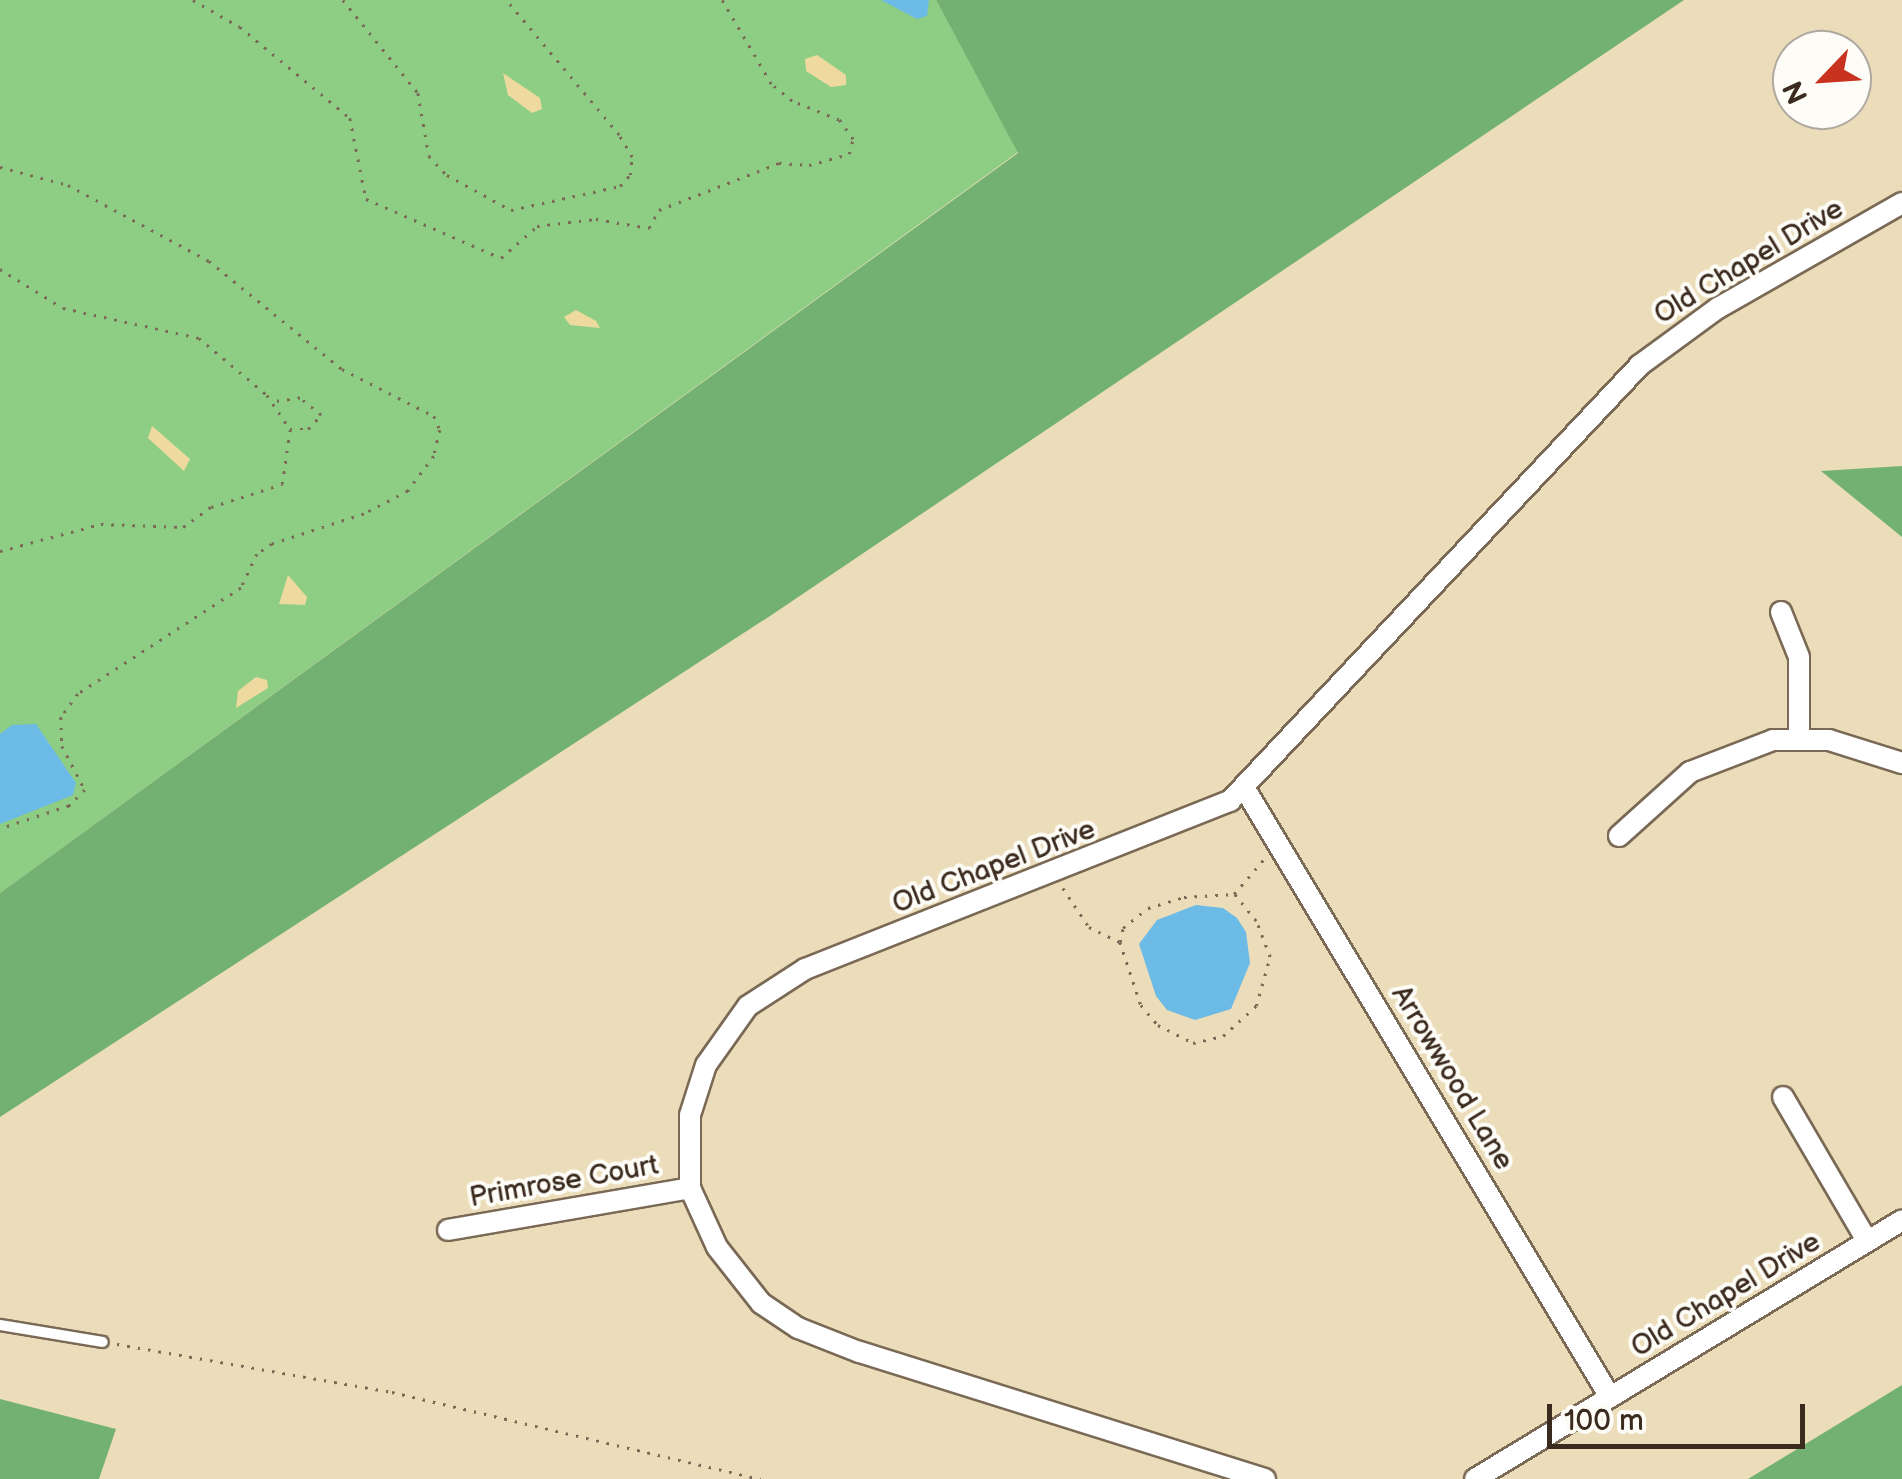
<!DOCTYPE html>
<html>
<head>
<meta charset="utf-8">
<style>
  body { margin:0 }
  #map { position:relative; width:1902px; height:1479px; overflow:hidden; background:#ecddba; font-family:"Balsamiq Sans",sans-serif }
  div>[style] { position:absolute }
  .green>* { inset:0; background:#8ece84 }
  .forest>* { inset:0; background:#72b172 }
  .sand>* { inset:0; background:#eeda9e }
  .water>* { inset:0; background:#6cbae6 }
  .path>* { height:2.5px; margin-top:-1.25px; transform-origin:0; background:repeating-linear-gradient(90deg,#796955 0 2.5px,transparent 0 10.5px) }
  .roads { filter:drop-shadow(2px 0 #796955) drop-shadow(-2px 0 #796955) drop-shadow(0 2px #796955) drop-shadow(0 -2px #796955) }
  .lane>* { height:10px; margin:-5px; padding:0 5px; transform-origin:5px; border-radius:5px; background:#fff }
  .street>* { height:20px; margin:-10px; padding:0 10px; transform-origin:10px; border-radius:10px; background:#fff }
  span { translate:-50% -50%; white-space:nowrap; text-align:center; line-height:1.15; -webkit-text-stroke:8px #fdfcf7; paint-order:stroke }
  .street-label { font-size:28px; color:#3b2a1e }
  .north { position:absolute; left:1772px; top:30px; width:100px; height:100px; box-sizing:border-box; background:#fdfcf7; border:2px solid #afa8a0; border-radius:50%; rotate:245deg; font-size:28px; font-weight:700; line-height:40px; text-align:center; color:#3b2a1e }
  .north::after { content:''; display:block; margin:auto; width:35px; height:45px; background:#c8321e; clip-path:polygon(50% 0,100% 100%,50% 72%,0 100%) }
  .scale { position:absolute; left:1547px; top:1404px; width:258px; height:45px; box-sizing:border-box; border:5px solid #3b2a1e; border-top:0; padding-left:12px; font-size:30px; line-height:35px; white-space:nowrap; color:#3b2a1e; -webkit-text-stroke:8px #fdfcf7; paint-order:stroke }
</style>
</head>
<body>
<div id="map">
  <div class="green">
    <i style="clip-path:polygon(0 0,936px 0,1018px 152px,0 893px)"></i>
  </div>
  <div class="forest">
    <i style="clip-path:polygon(936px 0,1684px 0,773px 614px,0 1117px,0 893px,1018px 153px)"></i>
    <i style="clip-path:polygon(1902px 466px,1902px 537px,1821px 471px)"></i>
    <i style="clip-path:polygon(1902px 1385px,1902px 1479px,1748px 1479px)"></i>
    <i style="clip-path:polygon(0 1399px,116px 1429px,99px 1479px,0 1479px)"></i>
  </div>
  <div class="sand">
    <i style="clip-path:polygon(817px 55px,846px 75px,846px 85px,831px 87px,806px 71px,805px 59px)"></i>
    <i style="clip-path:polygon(503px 73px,540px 98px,542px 109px,532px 113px,508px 95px)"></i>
    <i style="clip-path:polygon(576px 310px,596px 321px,600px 328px,570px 325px,564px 317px)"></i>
    <i style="clip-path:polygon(152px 426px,190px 459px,184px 471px,148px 438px)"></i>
    <i style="clip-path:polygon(288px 575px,307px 597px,305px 605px,279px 604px)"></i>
    <i style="clip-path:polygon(256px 677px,267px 680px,268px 688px,236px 708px,238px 691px)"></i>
  </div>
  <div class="water">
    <i style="clip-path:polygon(881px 0,929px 0,927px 16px,917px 19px)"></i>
    <i style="clip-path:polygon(36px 724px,76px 783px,73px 795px,0 824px,0 734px,12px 725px)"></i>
    <i style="clip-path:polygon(1196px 905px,1223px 908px,1237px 918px,1246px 932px,1250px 963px,1231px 1009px,1195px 1020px,1167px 1010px,1156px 996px,1139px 944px,1157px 920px)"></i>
  </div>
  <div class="path">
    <i style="left:193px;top:0;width:54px;rotate:29.9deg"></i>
    <i style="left:240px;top:27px;width:143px;rotate:39.6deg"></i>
    <i style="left:350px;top:118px;width:83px;rotate:78.8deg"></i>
    <i style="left:366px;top:199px;width:147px;rotate:23.6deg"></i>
    <i style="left:501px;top:258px;width:48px;rotate:-41.6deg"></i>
    <i style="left:537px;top:226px;width:59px;rotate:-6.8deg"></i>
    <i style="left:596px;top:219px;width:54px;rotate:9.6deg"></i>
    <i style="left:649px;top:228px;width:21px;rotate:-61deg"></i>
    <i style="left:659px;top:210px;width:129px;rotate:-21.4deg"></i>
    <i style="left:779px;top:163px;width:30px;rotate:4deg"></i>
    <i style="left:809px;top:165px;width:41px;rotate:-15.4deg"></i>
    <i style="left:849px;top:154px;width:16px;rotate:-75deg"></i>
    <i style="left:853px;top:139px;width:24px;rotate:-126deg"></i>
    <i style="left:839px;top:120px;width:51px;rotate:-158deg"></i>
    <i style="left:792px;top:101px;width:27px;rotate:-141deg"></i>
    <i style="left:771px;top:84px;width:97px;rotate:-120.3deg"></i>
    <i style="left:343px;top:0;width:119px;rotate:51.1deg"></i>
    <i style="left:418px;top:93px;width:64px;rotate:80.1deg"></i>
    <i style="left:429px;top:156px;width:26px;rotate:47deg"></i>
    <i style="left:447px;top:175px;width:73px;rotate:28.7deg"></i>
    <i style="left:511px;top:210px;width:112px;rotate:-12.4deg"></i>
    <i style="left:620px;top:186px;width:15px;rotate:-48deg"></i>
    <i style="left:630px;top:175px;width:18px;rotate:-84deg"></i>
    <i style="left:632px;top:157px;width:26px;rotate:-121deg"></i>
    <i style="left:619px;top:135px;width:176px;rotate:-129.9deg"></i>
    <i style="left:0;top:167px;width:70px;rotate:14.8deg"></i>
    <i style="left:68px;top:185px;width:160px;rotate:28.3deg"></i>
    <i style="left:209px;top:261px;width:171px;rotate:39.1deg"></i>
    <i style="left:342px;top:369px;width:103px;rotate:27.1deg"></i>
    <i style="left:434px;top:416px;width:15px;rotate:67deg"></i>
    <i style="left:440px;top:430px;width:27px;rotate:103deg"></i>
    <i style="left:434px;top:456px;width:44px;rotate:126.6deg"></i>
    <i style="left:408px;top:491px;width:50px;rotate:152.4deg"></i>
    <i style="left:364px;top:514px;width:97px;rotate:161.9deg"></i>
    <i style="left:272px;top:544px;width:18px;rotate:146deg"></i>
    <i style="left:257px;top:554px;width:38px;rotate:115deg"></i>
    <i style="left:241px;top:588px;width:194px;rotate:147deg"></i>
    <i style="left:78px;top:694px;width:29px;rotate:126deg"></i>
    <i style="left:61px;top:717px;width:29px;rotate:88deg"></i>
    <i style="left:62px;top:746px;width:50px;rotate:62.4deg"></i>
    <i style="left:85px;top:790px;width:23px;rotate:135deg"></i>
    <i style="left:69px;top:806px;width:73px;rotate:161.6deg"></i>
    <i style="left:0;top:269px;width:74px;rotate:31.8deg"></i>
    <i style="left:63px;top:308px;width:139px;rotate:12.4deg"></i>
    <i style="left:199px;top:338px;width:89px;rotate:40deg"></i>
    <i style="left:267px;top:395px;width:41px;rotate:55.9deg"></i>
    <i style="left:290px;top:429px;width:18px"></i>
    <i style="left:308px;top:429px;width:19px;rotate:-47deg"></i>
    <i style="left:321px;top:415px;width:27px;rotate:-141deg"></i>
    <i style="left:300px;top:398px;width:27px;rotate:172deg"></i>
    <i style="left:0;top:551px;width:105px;rotate:-15deg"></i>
    <i style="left:101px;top:524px;width:82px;rotate:2.1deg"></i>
    <i style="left:183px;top:527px;width:34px;rotate:-36deg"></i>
    <i style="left:211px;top:507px;width:75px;rotate:-17.9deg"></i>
    <i style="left:282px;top:484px;width:55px;rotate:-81.6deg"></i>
    <i style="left:1063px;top:888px;width:47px;rotate:56.3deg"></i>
    <i style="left:1089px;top:927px;width:34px;rotate:26deg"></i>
    <i style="left:1120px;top:942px;width:14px;rotate:-78deg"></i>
    <i style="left:1123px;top:928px;width:32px;rotate:-39deg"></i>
    <i style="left:1148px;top:908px;width:38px;rotate:-17deg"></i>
    <i style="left:1184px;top:897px;width:50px;rotate:-3.4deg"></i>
    <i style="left:1234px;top:894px;width:48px;rotate:-49.3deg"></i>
    <i style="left:1120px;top:942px;width:66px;rotate:71.6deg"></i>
    <i style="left:1141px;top:1005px;width:26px;rotate:50deg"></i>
    <i style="left:1158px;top:1025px;width:39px;rotate:27deg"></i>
    <i style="left:1193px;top:1043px;width:31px;rotate:-13deg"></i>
    <i style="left:1223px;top:1036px;width:45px;rotate:-42.3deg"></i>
    <i style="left:1256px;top:1006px;width:51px;rotate:-74.1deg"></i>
    <i style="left:1270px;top:957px;width:39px;rotate:-111deg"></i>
    <i style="left:1256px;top:921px;width:35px;rotate:-129deg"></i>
    <i style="left:117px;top:1344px;width:279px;rotate:9.9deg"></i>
    <i style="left:392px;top:1392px;width:379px;rotate:13.3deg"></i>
  </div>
  <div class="roads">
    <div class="lane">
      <i style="left:0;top:1325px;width:104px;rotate:9.4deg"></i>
    </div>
    <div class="street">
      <i style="left:1781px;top:612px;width:48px;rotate:68.2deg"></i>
      <i style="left:1799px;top:657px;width:80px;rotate:90deg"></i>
      <i style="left:1245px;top:789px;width:709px;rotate:59.02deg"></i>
      <i style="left:1619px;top:836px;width:96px;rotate:-42deg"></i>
      <i style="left:1690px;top:772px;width:89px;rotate:-21.1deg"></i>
      <i style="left:1773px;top:740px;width:56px"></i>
      <i style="left:1829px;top:740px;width:77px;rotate:17.5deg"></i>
      <i style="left:1783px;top:1097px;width:167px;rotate:59.7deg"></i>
      <i style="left:448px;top:1230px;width:246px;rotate:-9.8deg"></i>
      <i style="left:1265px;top:1479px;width:425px;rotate:-162.6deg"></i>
      <i style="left:859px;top:1352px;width:66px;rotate:-158.5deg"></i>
      <i style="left:798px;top:1328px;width:45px;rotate:-146deg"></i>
      <i style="left:761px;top:1303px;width:71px;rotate:-128.2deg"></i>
      <i style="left:717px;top:1247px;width:65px;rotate:-114.6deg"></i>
      <i style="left:690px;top:1188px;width:73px;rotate:-90deg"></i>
      <i style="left:690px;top:1115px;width:52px;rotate:-72.3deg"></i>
      <i style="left:706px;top:1065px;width:72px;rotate:-54.6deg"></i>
      <i style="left:748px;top:1006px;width:68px;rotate:-33deg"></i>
      <i style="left:805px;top:969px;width:457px;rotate:-21.6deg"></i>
      <i style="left:1230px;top:801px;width:598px;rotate:-46.76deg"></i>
      <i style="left:1640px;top:365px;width:97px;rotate:-36.2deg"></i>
      <i style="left:1718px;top:308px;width:212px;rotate:-29.7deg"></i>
      <i style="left:1475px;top:1479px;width:499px;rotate:-31.2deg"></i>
    </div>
  </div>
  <div class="street-label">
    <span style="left:1749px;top:262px;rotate:-31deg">Old Chapel Drive</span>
    <span style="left:994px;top:867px;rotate:-21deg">Old Chapel Drive</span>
    <span style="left:1452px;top:1078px;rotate:59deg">Arrowwood Lane</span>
    <span style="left:564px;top:1182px;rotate:-10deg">Primrose Court</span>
    <span style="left:1726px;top:1295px;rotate:-31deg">Old Chapel Drive</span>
  </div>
  <div class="north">N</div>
  <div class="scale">100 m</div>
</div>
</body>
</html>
